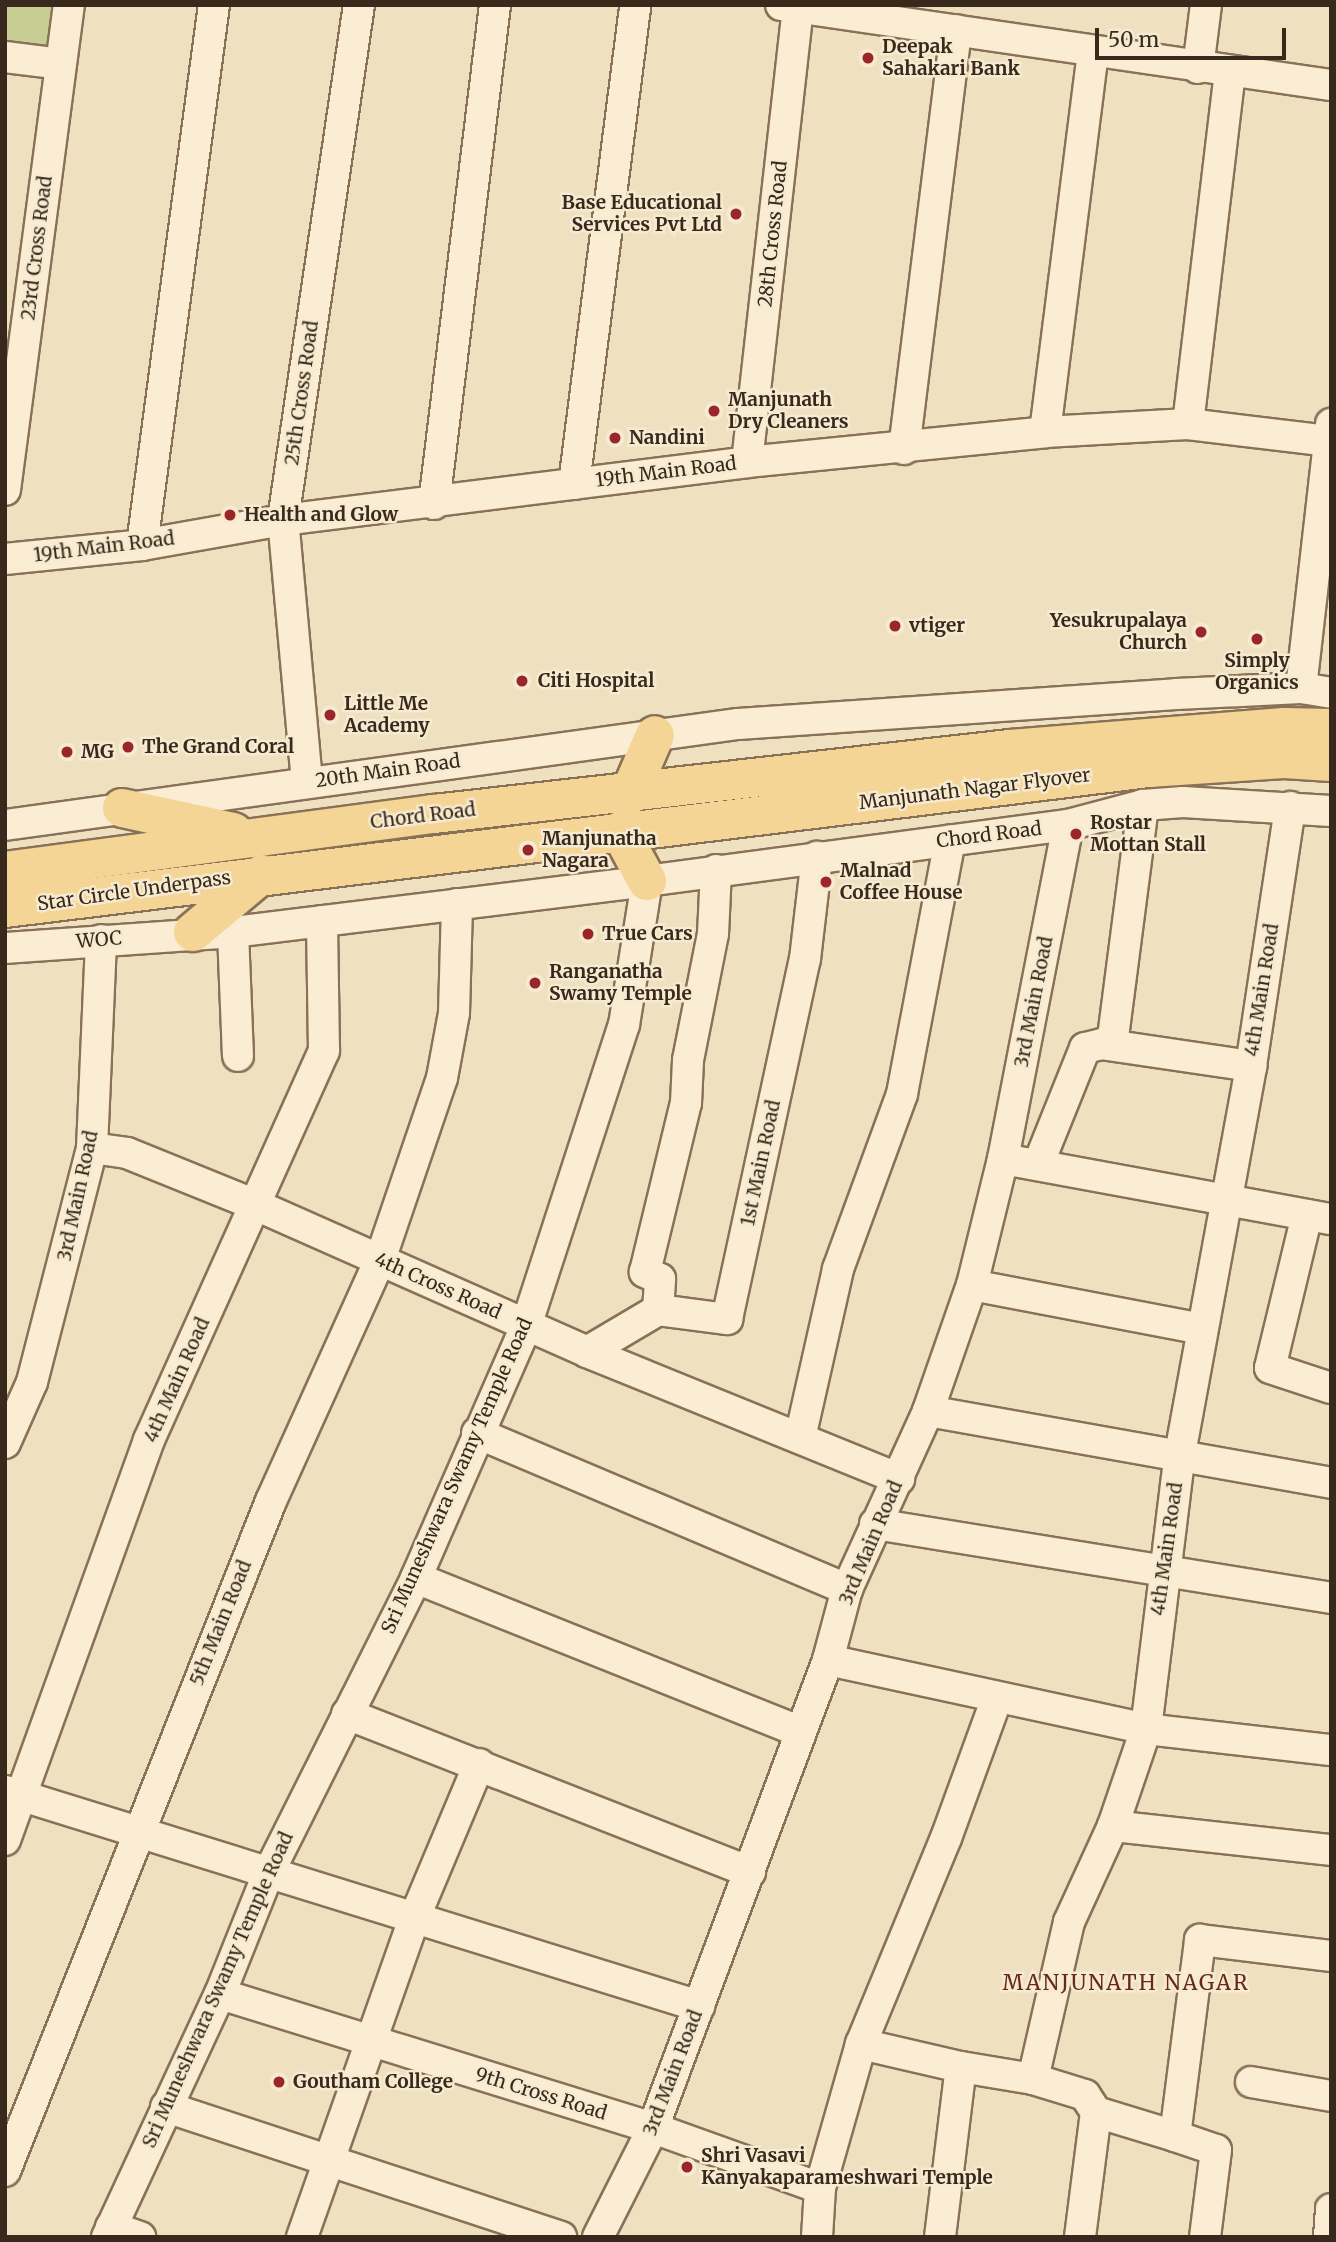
<!DOCTYPE html>
<html>
<head>
<meta charset="utf-8">
<style>
  body { margin:0 }
  #map { position:relative; width:1336px; height:2242px; overflow:hidden; background:#efe0c0; font-family:Merriweather,serif }
  div>[style] { position:absolute }
  .green>* { inset:0; background:#c8cd94 }
  .roads { filter:drop-shadow(2px 0 #897158) drop-shadow(-2px 0 #897158) drop-shadow(0 2px #897158) drop-shadow(0 -2px #897158) }
  .minor>* { height:30px; margin:-15px; padding:0 15px; transform-origin:15px; border-radius:15px; background:#faedd4 }
  .major>* { height:38px; margin:-19px; padding:0 19px; transform-origin:19px; border-radius:19px; background:#f4d596 }
  .dots>* { width:19px; height:19px; translate:-50% -50%; box-sizing:border-box; border:4px solid #f6ead0; border-radius:50% }
  span { translate:-50% -50%; white-space:nowrap; text-align:center; line-height:1.15; -webkit-text-stroke:5px #f6ead0; paint-order:stroke }
  .poi-label { font-size:19px; color:#38291c; font-weight:700 }
  .left { translate:0 -50%; text-align:left }
  .right { translate:-100% -50%; text-align:right }
  .street-label { font-size:19px; color:#38291c }
  .neighbourhood-label { font-size:21px; color:#66291b; letter-spacing:2px }
  .frame { position:absolute; inset:0; border:7px solid #38291c; pointer-events:none }
  .scale { position:absolute; left:1095px; top:28px; width:191px; height:32px; box-sizing:border-box; border:4px solid #38291c; border-top:0; padding-left:9px; font-size:21px; line-height:24px; white-space:nowrap; color:#38291c; -webkit-text-stroke:5px #f6ead0; paint-order:stroke }
</style>
</head>
<body>
<div id="map">
  <div class="green">
    <i style="clip-path:polygon(5px 5px,54px 5px,48px 47px,5px 42px)"></i>
  </div>
  <div class="roads">
    <div class="minor">
      <i style="left:781px;top:5px;width:556px;rotate:8.28deg"></i>
      <i style="left:5px;top:57px;width:56px;rotate:7.1deg"></i>
      <i style="left:1198px;top:68px;width:64px;rotate:-82.8deg"></i>
      <i style="left:1188px;top:424px;width:354px;rotate:-83.2deg"></i>
      <i style="left:1045px;top:432px;width:384px;rotate:-82.8deg"></i>
      <i style="left:904px;top:449px;width:422px;rotate:-82.9deg"></i>
      <i style="left:747px;top:462px;width:460px;rotate:-83.6deg"></i>
      <i style="left:574px;top:484px;width:483px;rotate:-82.7deg"></i>
      <i style="left:5px;top:490px;width:489px;rotate:-82.5deg"></i>
      <i style="left:434px;top:504px;width:503px;rotate:-83.03deg"></i>
      <i style="left:142px;top:545px;width:545px;rotate:-82.41deg"></i>
      <i style="left:5px;top:559px;width:138px;rotate:-5.8deg"></i>
      <i style="left:142px;top:545px;width:143px;rotate:-10.1deg"></i>
      <i style="left:283px;top:520px;width:468px;rotate:-7.1deg"></i>
      <i style="left:747px;top:462px;width:300px;rotate:-5.7deg"></i>
      <i style="left:1045px;top:432px;width:143px;rotate:-3.2deg"></i>
      <i style="left:1188px;top:424px;width:141px;rotate:6.9deg"></i>
      <i style="left:1301px;top:688px;width:266px;rotate:-83.5deg"></i>
      <i style="left:307px;top:782px;width:263px;rotate:-95.2deg"></i>
      <i style="left:283px;top:520px;width:521px;rotate:-81.61deg"></i>
      <i style="left:5px;top:825px;width:740px;rotate:-7.85deg"></i>
      <i style="left:738px;top:724px;width:439px;rotate:-3.9deg"></i>
      <i style="left:1176px;top:694px;width:125px;rotate:-2.7deg"></i>
      <i style="left:1301px;top:688px;width:30px;rotate:9deg"></i>
      <i style="left:233px;top:932px;width:124px;rotate:87.7deg"></i>
      <i style="left:5px;top:948px;width:229px;rotate:-4deg"></i>
      <i style="left:233px;top:932px;width:417px;rotate:-7deg"></i>
      <i style="left:647px;top:881px;width:425px;rotate:-7.6deg"></i>
      <i style="left:1068px;top:825px;width:78px;rotate:-14.9deg"></i>
      <i style="left:1143px;top:805px;width:40px;rotate:-4.3deg"></i>
      <i style="left:1183px;top:802px;width:148px;rotate:3.5deg"></i>
      <i style="left:1112px;top:1045px;width:242px;rotate:-82.6deg"></i>
      <i style="left:92px;top:1148px;width:35px;rotate:8deg"></i>
      <i style="left:127px;top:1153px;width:139px;rotate:22deg"></i>
      <i style="left:256px;top:1205px;width:362px;rotate:23.9deg"></i>
      <i style="left:587px;top:1352px;width:337px;rotate:22.1deg"></i>
      <i style="left:1003px;top:1159px;width:333px;rotate:10.4deg"></i>
      <i style="left:1038px;top:1165px;width:126px;rotate:-68.1deg"></i>
      <i style="left:1085px;top:1048px;width:17px;rotate:-13deg"></i>
      <i style="left:1102px;top:1044px;width:151px;rotate:8.4deg"></i>
      <i style="left:1307px;top:1215px;width:157px;rotate:103.6deg"></i>
      <i style="left:1270px;top:1368px;width:64px;rotate:18.2deg"></i>
      <i style="left:972px;top:1285px;width:234px;rotate:10.8deg"></i>
      <i style="left:658px;top:1310px;width:31px;rotate:-86deg"></i>
      <i style="left:660px;top:1279px;width:17px;rotate:-155deg"></i>
      <i style="left:645px;top:1272px;width:174px;rotate:-76.4deg"></i>
      <i style="left:686px;top:1103px;width:43px;rotate:-87.3deg"></i>
      <i style="left:688px;top:1060px;width:128px;rotate:-78.8deg"></i>
      <i style="left:713px;top:934px;width:64px;rotate:-87.3deg"></i>
      <i style="left:587px;top:1352px;width:82px;rotate:-30.6deg"></i>
      <i style="left:658px;top:1310px;width:70px;rotate:7.4deg"></i>
      <i style="left:727px;top:1319px;width:368px;rotate:-77.8deg"></i>
      <i style="left:805px;top:959px;width:103px;rotate:-83.3deg"></i>
      <i style="left:928px;top:1411px;width:409px;rotate:10.1deg"></i>
      <i style="left:477px;top:1433px;width:402px;rotate:22.9deg"></i>
      <i style="left:800px;top:1438px;width:173px;rotate:-77.3deg"></i>
      <i style="left:838px;top:1269px;width:186px;rotate:-69.9deg"></i>
      <i style="left:902px;top:1094px;width:258px;rotate:-79.3deg"></i>
      <i style="left:5px;top:1443px;width:67px;rotate:-66.1deg"></i>
      <i style="left:32px;top:1382px;width:242px;rotate:-75.6deg"></i>
      <i style="left:92px;top:1148px;width:208px;rotate:-87.5deg"></i>
      <i style="left:875px;top:1524px;width:462px;rotate:9.2deg"></i>
      <i style="left:416px;top:1578px;width:412px;rotate:21.8deg"></i>
      <i style="left:828px;top:1660px;width:325px;rotate:12.2deg"></i>
      <i style="left:1146px;top:1729px;width:186px;rotate:6.5deg"></i>
      <i style="left:347px;top:1714px;width:433px;rotate:21.4deg"></i>
      <i style="left:6px;top:1791px;width:726px;rotate:17.24deg"></i>
      <i style="left:1113px;top:1826px;width:219px;rotate:6.3deg"></i>
      <i style="left:5px;top:1840px;width:425px;rotate:-70.2deg"></i>
      <i style="left:149px;top:1440px;width:427px;rotate:-65.8deg"></i>
      <i style="left:324px;top:1051px;width:130px;rotate:-90.9deg"></i>
      <i style="left:220px;top:1994px;width:453px;rotate:17.2deg"></i>
      <i style="left:653px;top:2128px;width:177px;rotate:19.8deg"></i>
      <i style="left:861px;top:2044px;width:103px;rotate:13deg"></i>
      <i style="left:1251px;top:2082px;width:81px;rotate:9.9deg"></i>
      <i style="left:166px;top:2107px;width:416px;rotate:18.2deg"></i>
      <i style="left:1096px;top:2112px;width:83px;rotate:16.9deg"></i>
      <i style="left:1175px;top:2136px;width:198px;rotate:-82.7deg"></i>
      <i style="left:1200px;top:1940px;width:132px;rotate:7deg"></i>
      <i style="left:1175px;top:2136px;width:43px;rotate:18.9deg"></i>
      <i style="left:1216px;top:2150px;width:88px;rotate:97.2deg"></i>
      <i style="left:5px;top:2171px;width:721px;rotate:-68.35deg"></i>
      <i style="left:271px;top:1501px;width:265px;rotate:-65.7deg"></i>
      <i style="left:380px;top:1260px;width:192px;rotate:-71.2deg"></i>
      <i style="left:442px;top:1078px;width:66px;rotate:-79.5deg"></i>
      <i style="left:454px;top:1013px;width:109px;rotate:-88.4deg"></i>
      <i style="left:111px;top:2227px;width:31px;rotate:19deg"></i>
      <i style="left:107px;top:2237px;width:268px;rotate:-65.1deg"></i>
      <i style="left:220px;top:1994px;width:129px;rotate:-68.2deg"></i>
      <i style="left:268px;top:1874px;width:331px;rotate:-63.4deg"></i>
      <i style="left:416px;top:1578px;width:275px;rotate:-66.4deg"></i>
      <i style="left:526px;top:1326px;width:317px;rotate:-72deg"></i>
      <i style="left:624px;top:1025px;width:146px;rotate:-80.9deg"></i>
      <i style="left:302px;top:2237px;width:337px;rotate:-70.6deg"></i>
      <i style="left:414px;top:1919px;width:168px;rotate:-67.2deg"></i>
      <i style="left:598px;top:2237px;width:122px;rotate:-63.2deg"></i>
      <i style="left:653px;top:2128px;width:500px;rotate:-69.5deg"></i>
      <i style="left:828px;top:1660px;width:73px;rotate:-75deg"></i>
      <i style="left:847px;top:1589px;width:196px;rotate:-65.5deg"></i>
      <i style="left:928px;top:1411px;width:133px;rotate:-70.8deg"></i>
      <i style="left:972px;top:1285px;width:130px;rotate:-76.2deg"></i>
      <i style="left:1003px;top:1159px;width:340px;rotate:-79deg"></i>
      <i style="left:817px;top:2237px;width:49px;rotate:-86.5deg"></i>
      <i style="left:820px;top:2188px;width:150px;rotate:-74.1deg"></i>
      <i style="left:861px;top:2044px;width:223px;rotate:-67.6deg"></i>
      <i style="left:946px;top:1838px;width:149px;rotate:-70deg"></i>
      <i style="left:940px;top:2237px;width:171px;rotate:-83deg"></i>
      <i style="left:961px;top:2067px;width:73px;rotate:9.5deg"></i>
      <i style="left:1080px;top:2237px;width:126px;rotate:-82.7deg"></i>
      <i style="left:1096px;top:2112px;width:20px;rotate:-123deg"></i>
      <i style="left:1085px;top:2095px;width:54px;rotate:-162.9deg"></i>
      <i style="left:1033px;top:2079px;width:161px;rotate:-77.1deg"></i>
      <i style="left:1069px;top:1922px;width:106px;rotate:-65.4deg"></i>
      <i style="left:1113px;top:1826px;width:102px;rotate:-71.2deg"></i>
      <i style="left:1146px;top:1729px;width:277px;rotate:-83deg"></i>
      <i style="left:1180px;top:1454px;width:394px;rotate:-79.6deg"></i>
      <i style="left:1251px;top:1066px;width:262px;rotate:-81.4deg"></i>
      <i style="left:1329px;top:2237px;width:28px;rotate:-86deg"></i>
    </div>
    <div class="major">
      <i style="left:629px;top:795px;width:65px;rotate:-66.6deg"></i>
      <i style="left:122px;top:808px;width:114px;rotate:12.2deg"></i>
      <i style="left:620px;top:831px;width:57px;rotate:61.6deg"></i>
      <i style="left:5px;top:871px;width:433px;rotate:-7.6deg"></i>
      <i style="left:434px;top:814px;width:580px;rotate:-6.44deg"></i>
      <i style="left:1010px;top:749px;width:275px;rotate:-4.6deg"></i>
      <i style="left:1284px;top:727px;width:47px;rotate:1.2deg"></i>
      <i style="left:5px;top:908px;width:1153px;rotate:-6.98deg"></i>
      <i style="left:1149px;top:768px;width:135px;rotate:-3.8deg"></i>
      <i style="left:1284px;top:759px;width:47px;rotate:3.7deg"></i>
      <i style="left:193px;top:932px;width:90px;rotate:-40deg"></i>
    </div>
  </div>
  <div class="dots">
    <i style="left:868px;top:58px;background:#9a2629"></i>
    <i style="left:736px;top:214px;background:#9a2629"></i>
    <i style="left:714px;top:411px;background:#9a2629"></i>
    <i style="left:615px;top:438px;background:#9a2629"></i>
    <i style="left:230px;top:515px;background:#9a2629"></i>
    <i style="left:895px;top:626px;background:#9a2629"></i>
    <i style="left:1201px;top:632px;background:#9a2629"></i>
    <i style="left:1257px;top:639px;background:#9a2629"></i>
    <i style="left:522px;top:681px;background:#9a2629"></i>
    <i style="left:330px;top:715px;background:#9a2629"></i>
    <i style="left:128px;top:747px;background:#9a2629"></i>
    <i style="left:67px;top:752px;background:#9a2629"></i>
    <i style="left:1076px;top:834px;background:#9a2629"></i>
    <i style="left:528px;top:850px;background:#9a2629"></i>
    <i style="left:826px;top:882px;background:#9a2629"></i>
    <i style="left:588px;top:934px;background:#9a2629"></i>
    <i style="left:535px;top:983px;background:#9a2629"></i>
    <i style="left:279px;top:2082px;background:#9a2629"></i>
    <i style="left:687px;top:2167px;background:#9a2629"></i>
  </div>
  <div class="poi-label">
    <span class="left" style="left:882px;top:58px">Deepak<br>Sahakari Bank</span>
    <span class="right" style="left:722px;top:214px">Base Educational<br>Services Pvt Ltd</span>
    <span class="left" style="left:728px;top:411px">Manjunath<br>Dry Cleaners</span>
    <span class="left" style="left:629px;top:438px">Nandini</span>
    <span class="left" style="left:244px;top:515px">Health and Glow</span>
    <span class="right" style="left:1187px;top:632px">Yesukrupalaya<br>Church</span>
    <span class="left" style="left:909px;top:626px">vtiger</span>
    <span style="left:1257px;top:672px">Simply<br>Organics</span>
    <span class="left" style="left:538px;top:681px">Citi Hospital</span>
    <span class="left" style="left:344px;top:715px">Little Me<br>Academy</span>
    <span class="left" style="left:142px;top:747px">The Grand Coral</span>
    <span class="left" style="left:81px;top:752px">MG</span>
    <span class="left" style="left:1090px;top:834px">Rostar<br>Mottan Stall</span>
    <span class="left" style="left:542px;top:850px">Manjunatha<br>Nagara</span>
    <span class="left" style="left:840px;top:882px">Malnad<br>Coffee House</span>
    <span class="left" style="left:602px;top:934px">True Cars</span>
    <span class="left" style="left:549px;top:983px">Ranganatha<br>Swamy Temple</span>
    <span class="left" style="left:293px;top:2082px">Goutham College</span>
    <span class="left" style="left:701px;top:2167px">Shri Vasavi<br>Kanyakaparameshwari Temple</span>
  </div>
  <div class="street-label">
    <span style="left:773px;top:234px;rotate:-84deg">28th Cross Road</span>
    <span style="left:37px;top:248px;rotate:-83deg">23rd Cross Road</span>
    <span style="left:302px;top:393px;rotate:-82deg">25th Cross Road</span>
    <span style="left:666px;top:472px;rotate:-7deg">19th Main Road</span>
    <span style="left:104px;top:547px;rotate:-7deg">19th Main Road</span>
    <span style="left:388px;top:771px;rotate:-8deg">20th Main Road</span>
    <span style="left:975px;top:789px;rotate:-7deg">Manjunath Nagar Flyover</span>
    <span style="left:423px;top:816px;rotate:-7deg">Chord Road</span>
    <span style="left:989px;top:835px;rotate:-7deg">Chord Road</span>
    <span style="left:134px;top:891px;rotate:-8deg">Star Circle Underpass</span>
    <span style="left:99px;top:940px;rotate:-5deg">WOC</span>
    <span style="left:1262px;top:990px;rotate:-81deg">4th Main Road</span>
    <span style="left:1034px;top:1002px;rotate:-79deg">3rd Main Road</span>
    <span style="left:761px;top:1163px;rotate:-78deg">1st Main Road</span>
    <span style="left:78px;top:1196px;rotate:-78deg">3rd Main Road</span>
    <span style="left:438px;top:1286px;rotate:24deg">4th Cross Road</span>
    <span style="left:177px;top:1380px;rotate:-66deg">4th Main Road</span>
    <span style="left:457px;top:1476px;rotate:-66deg">Sri Muneshwara Swamy Temple Road</span>
    <span style="left:871px;top:1543px;rotate:-67deg">3rd Main Road</span>
    <span style="left:1167px;top:1549px;rotate:-82deg">4th Main Road</span>
    <span style="left:221px;top:1623px;rotate:-68deg">5th Main Road</span>
    <span style="left:218px;top:1990px;rotate:-66deg">Sri Muneshwara Swamy Temple Road</span>
    <span style="left:673px;top:2073px;rotate:-69deg">3rd Main Road</span>
    <span style="left:541px;top:2094px;rotate:17deg">9th Cross Road</span>
  </div>
  <div class="neighbourhood-label">
    <span style="left:1126px;top:1983px">MANJUNATH NAGAR</span>
  </div>
  <div class="frame"></div>
  <div class="scale">50 m</div>
</div>
</body>
</html>
